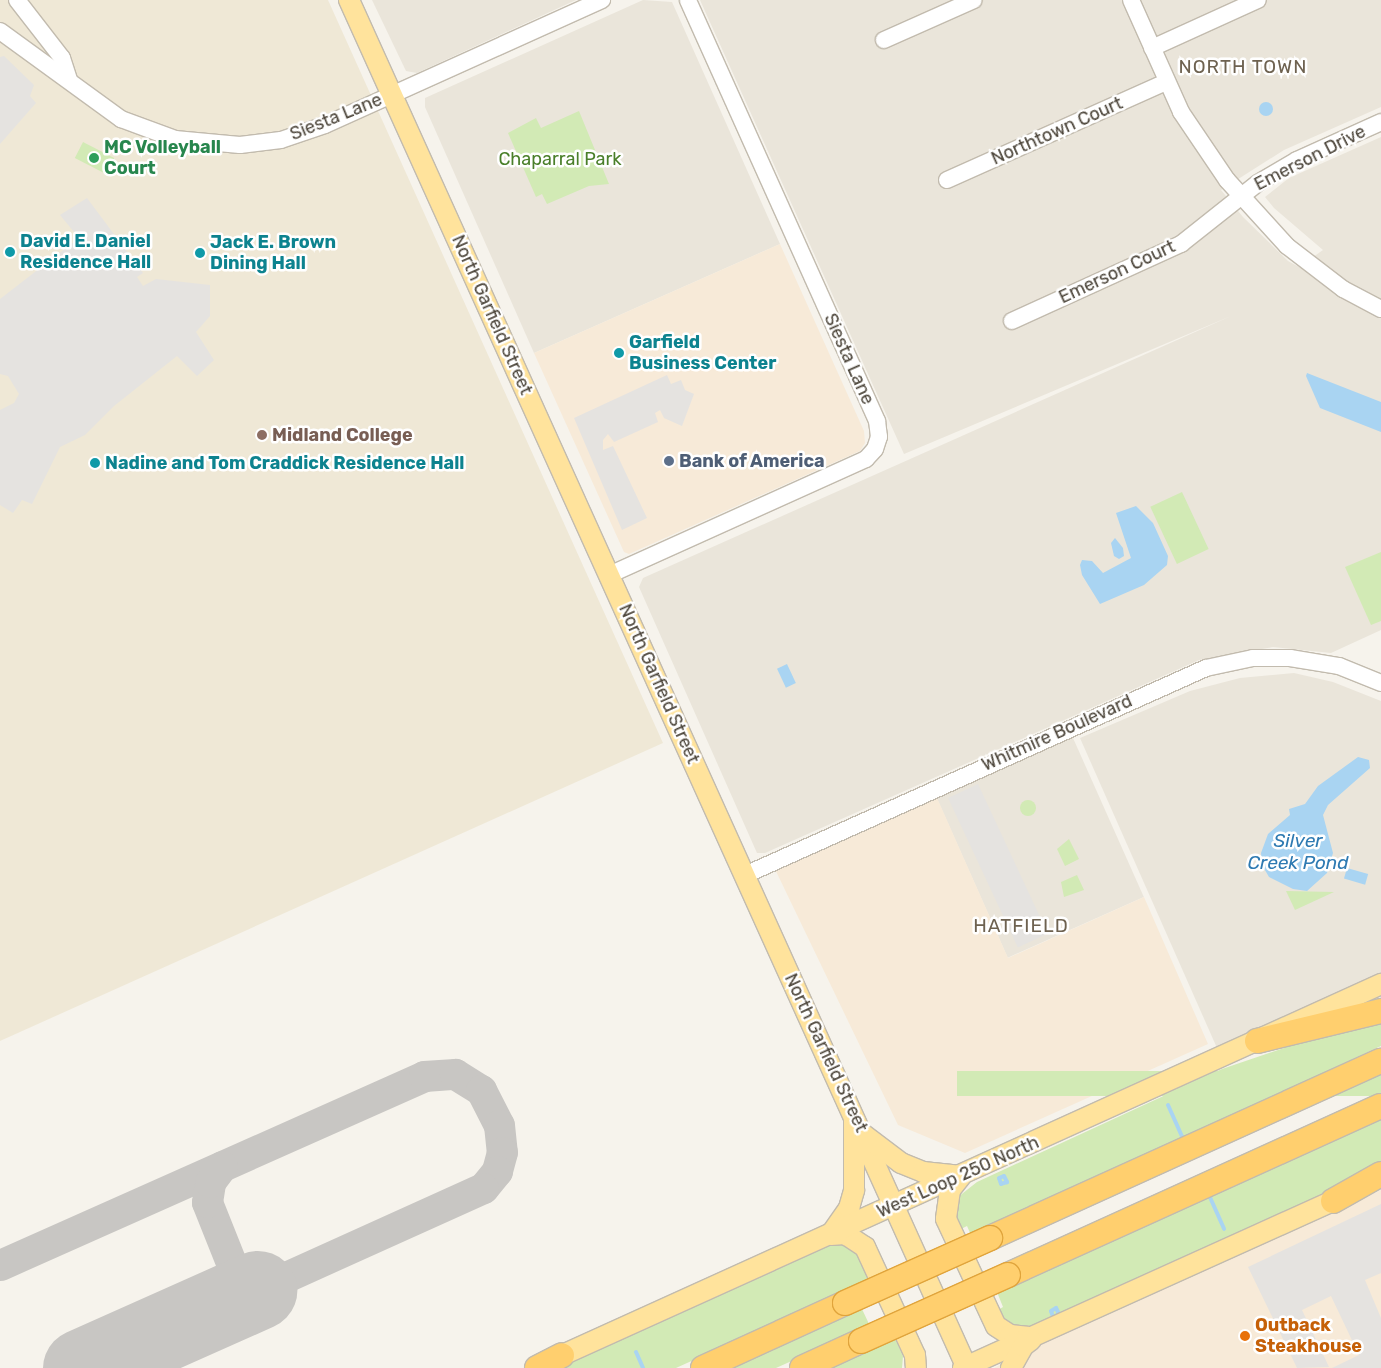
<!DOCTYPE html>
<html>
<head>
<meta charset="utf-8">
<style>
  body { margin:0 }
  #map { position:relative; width:1381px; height:1368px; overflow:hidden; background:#f6f3ec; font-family:Rubik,sans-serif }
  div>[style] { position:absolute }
  .residential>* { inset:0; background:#eae5da; transform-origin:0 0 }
  .commercial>* { inset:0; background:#f7ead8 }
  .education>* { inset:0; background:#efe8d6 }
  .green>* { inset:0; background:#d2eab5; transform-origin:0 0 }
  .round { border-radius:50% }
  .parking>* { inset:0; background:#e5e3e0; transform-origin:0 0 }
  .water>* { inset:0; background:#a9d4f2; transform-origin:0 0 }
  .stream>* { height:4px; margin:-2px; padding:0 2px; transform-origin:2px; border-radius:2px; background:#a9d4f2 }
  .taxiway>* { height:31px; margin:-15.5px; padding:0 15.5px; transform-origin:15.5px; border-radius:15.5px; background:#c8c6c3 }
  .runway>* { height:79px; margin:-39.5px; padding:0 39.5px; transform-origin:39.5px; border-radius:39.5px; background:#c8c6c3 }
  .roads { filter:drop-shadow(1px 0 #c2bbae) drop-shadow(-1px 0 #c2bbae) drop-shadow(0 1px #c2bbae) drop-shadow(0 -1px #c2bbae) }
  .minor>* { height:16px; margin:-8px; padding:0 8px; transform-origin:8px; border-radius:8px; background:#fff }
  .major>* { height:20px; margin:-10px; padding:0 10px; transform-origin:10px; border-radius:10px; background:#ffe39c }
  .highway>* { height:24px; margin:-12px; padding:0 12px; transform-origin:12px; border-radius:12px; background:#ffcf6e }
  .bridges { filter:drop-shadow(1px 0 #e0a43c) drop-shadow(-1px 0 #e0a43c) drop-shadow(0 1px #e0a43c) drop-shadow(0 -1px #e0a43c) }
  .highway-bridge>* { height:24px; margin:-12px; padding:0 12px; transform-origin:12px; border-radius:12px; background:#ffcf6e }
  .dots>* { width:14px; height:14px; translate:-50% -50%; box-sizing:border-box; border:2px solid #fff; border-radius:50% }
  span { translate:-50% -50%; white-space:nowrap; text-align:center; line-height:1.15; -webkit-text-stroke:5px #fff; paint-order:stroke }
  .street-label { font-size:18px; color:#4b4439 }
  .leisure-label { font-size:18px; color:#27864d; font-weight:700 }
  .left { translate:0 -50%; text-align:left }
  .park-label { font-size:18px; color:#4a7f2a }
  .culture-label { font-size:18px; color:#0d838f; font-weight:700 }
  .education-label { font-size:18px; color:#785e54; font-weight:700 }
  .service-label { font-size:18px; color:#4e5e75; font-weight:700 }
  .food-label { font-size:18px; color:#c56008; font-weight:700 }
  .neighbourhood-label { font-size:19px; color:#6e6250; letter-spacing:1px }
  .water-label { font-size:19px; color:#2e7ab2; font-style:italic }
</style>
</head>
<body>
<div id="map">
  <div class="residential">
    <i style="clip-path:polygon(372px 0,576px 0,417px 73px,406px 71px)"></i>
    <i style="clip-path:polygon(643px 0,672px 2px,780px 244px,534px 353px,425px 107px,425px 98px)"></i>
    <i style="clip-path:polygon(700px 0,1381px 0,1381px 107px,1284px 150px,1221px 190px,1243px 217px,1288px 261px,1299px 267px,1323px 250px,1274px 208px,1265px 197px,1289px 178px,1381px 137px,1381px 630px,1331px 653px,1273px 647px,1199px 660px,765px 853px,757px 853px,639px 587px,643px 578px,1231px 316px,904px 454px)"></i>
    <i style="clip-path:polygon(1294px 673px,1333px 682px,1381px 701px,1381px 983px,1217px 1048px,1080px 738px,1190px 691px,1240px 678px)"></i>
    <i style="left:1069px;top:729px;width:184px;height:149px;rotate:66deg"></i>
  </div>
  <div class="commercial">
    <i style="clip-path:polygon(780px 244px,864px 431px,865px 443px,860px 451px,629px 554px,624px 552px,534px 353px)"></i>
    <i style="clip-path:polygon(934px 791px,1008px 958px,1144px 897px,1208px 1044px,965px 1153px,898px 1125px,773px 865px)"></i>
    <i style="clip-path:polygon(1381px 1190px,1381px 1368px,994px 1368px,1085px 1322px)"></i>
  </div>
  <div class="education">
    <i style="clip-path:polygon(0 0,328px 0,663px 743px,0 1041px)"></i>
  </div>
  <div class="green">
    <i style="clip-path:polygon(579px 111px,609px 184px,589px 186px,547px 204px,542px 194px,536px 197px,508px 133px,536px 118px,541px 128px)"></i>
    <i style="left:83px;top:142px;width:35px;height:18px;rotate:27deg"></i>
    <i style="left:1182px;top:492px;width:63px;height:35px;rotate:65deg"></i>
    <i style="clip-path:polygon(1381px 552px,1381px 621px,1371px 625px,1345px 567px)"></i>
    <i class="round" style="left:1020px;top:800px;width:16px;height:16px"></i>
    <i style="clip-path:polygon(1069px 839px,1079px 859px,1065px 866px,1057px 849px)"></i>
    <i style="clip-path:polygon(1077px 875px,1084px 890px,1064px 897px,1061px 882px)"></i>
    <i style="clip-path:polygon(1286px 891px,1334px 892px,1295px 910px)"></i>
    <i style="clip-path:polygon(1381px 1015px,1381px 1046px,971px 1235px,967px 1226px,959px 1230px,955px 1223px,958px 1197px,977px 1182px,1222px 1069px)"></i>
    <i style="left:1381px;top:1071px;width:25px;height:424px;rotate:90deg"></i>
    <i style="clip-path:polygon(1381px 1117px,1381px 1166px,1350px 1183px,1035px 1328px,1012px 1329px,996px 1311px,1003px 1307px,997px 1292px)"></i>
    <i style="clip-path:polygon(845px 1242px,872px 1269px,865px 1272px,869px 1281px,676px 1368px,557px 1368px,832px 1244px)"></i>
    <i style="clip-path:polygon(861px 1307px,870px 1326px,776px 1368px,724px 1368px)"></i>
    <i style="clip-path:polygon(895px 1338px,903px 1356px,902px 1368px,826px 1368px)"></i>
  </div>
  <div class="parking">
    <i style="clip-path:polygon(4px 56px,34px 85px,30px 96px,36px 103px,0 144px,0 57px)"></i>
    <i style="clip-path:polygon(87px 198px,143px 273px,137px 277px,143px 286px,156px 279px,210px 285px,210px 316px,196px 332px,214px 360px,197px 376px,177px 356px,114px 406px,85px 435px,60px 447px,32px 504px,22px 500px,13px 513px,0 505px,0 410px,14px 403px,19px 394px,8px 376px,0 374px,0 299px,79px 238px,60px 215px)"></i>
    <i style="clip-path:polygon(667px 375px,671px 384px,681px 380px,685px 390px,694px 394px,682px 426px,664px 418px,660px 410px,655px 413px,658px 422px,614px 442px,608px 434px,603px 440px,603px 450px,613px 446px,647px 518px,622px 530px,574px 418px)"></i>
    <i style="left:978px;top:784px;width:165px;height:33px;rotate:65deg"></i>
    <i style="clip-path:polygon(1381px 1204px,1381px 1273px,1365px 1280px,1381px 1318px,1381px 1368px,1332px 1368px,1359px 1355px,1331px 1296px,1302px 1310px,1329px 1367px,1297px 1368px,1248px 1267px)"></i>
  </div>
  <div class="water">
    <i class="round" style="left:1259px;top:102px;width:14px;height:14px"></i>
    <i style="clip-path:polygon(1307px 373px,1381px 402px,1381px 432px,1320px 408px,1306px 376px)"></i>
    <i style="clip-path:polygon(1136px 506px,1153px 523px,1168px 556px,1167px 565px,1144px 585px,1100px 604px,1082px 575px,1080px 565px,1082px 560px,1092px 561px,1103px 573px,1131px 558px,1116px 513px)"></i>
    <i style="clip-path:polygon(1115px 538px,1123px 548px,1124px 556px,1119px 559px,1114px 556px,1111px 543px)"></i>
    <i style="left:787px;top:664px;width:21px;height:11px;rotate:65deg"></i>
    <i style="clip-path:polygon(1358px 757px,1369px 760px,1370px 768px,1328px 805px,1323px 815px,1333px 853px,1327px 873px,1307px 891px,1293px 889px,1269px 877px,1262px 865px,1261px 853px,1268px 834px,1290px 815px,1289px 809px,1305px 804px,1318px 786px)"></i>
    <i style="left:1347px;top:868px;width:22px;height:11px;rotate:16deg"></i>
  </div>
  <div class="stream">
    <i style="left:1168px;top:1105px;width:37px;rotate:66deg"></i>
    <i style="left:1004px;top:1176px;width:7px;rotate:63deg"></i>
    <i style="left:1007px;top:1182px;width:6px;rotate:162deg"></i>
    <i style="left:1001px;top:1184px;width:6px;rotate:-108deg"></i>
    <i style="left:999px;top:1178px;width:5px;rotate:-22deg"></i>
    <i style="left:1209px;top:1195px;width:37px;rotate:66deg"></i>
    <i style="left:1056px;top:1308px;width:7px;rotate:63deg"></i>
    <i style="left:1059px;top:1314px;width:7px;rotate:153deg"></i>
    <i style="left:1053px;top:1317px;width:6px;rotate:-108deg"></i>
    <i style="left:1051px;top:1311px;width:6px;rotate:-31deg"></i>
    <i style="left:636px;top:1352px;width:17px;rotate:66deg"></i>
  </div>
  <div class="taxiway">
    <i style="left:0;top:1265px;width:464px;rotate:-24deg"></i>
    <i style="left:424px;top:1076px;width:31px;rotate:-4deg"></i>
    <i style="left:455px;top:1074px;width:31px;rotate:32deg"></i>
    <i style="left:481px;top:1090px;width:39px;rotate:63deg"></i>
    <i style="left:499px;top:1125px;width:27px;rotate:84deg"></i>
    <i style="left:502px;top:1152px;width:20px;rotate:105deg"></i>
    <i style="left:497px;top:1171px;width:22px;rotate:129deg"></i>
    <i style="left:483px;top:1188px;width:248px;rotate:155.7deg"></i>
    <i style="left:214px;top:1309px;width:23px;rotate:-49deg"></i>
    <i style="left:229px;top:1292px;width:23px;rotate:-77deg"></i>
    <i style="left:234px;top:1270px;width:73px;rotate:-111.7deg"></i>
    <i style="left:207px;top:1202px;width:20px;rotate:-81deg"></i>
    <i style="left:210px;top:1182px;width:20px;rotate:-53deg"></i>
  </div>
  <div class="runway">
    <i style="left:82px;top:1368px;width:192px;rotate:-24deg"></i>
  </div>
  <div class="roads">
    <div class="minor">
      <i style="left:17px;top:0;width:73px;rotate:52.2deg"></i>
      <i style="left:62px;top:58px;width:22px;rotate:72deg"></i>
      <i style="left:1131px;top:0;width:123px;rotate:65.9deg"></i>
      <i style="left:1181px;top:112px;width:82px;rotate:55.9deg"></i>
      <i style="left:1227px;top:180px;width:89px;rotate:47.7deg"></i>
      <i style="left:1287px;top:246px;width:71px;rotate:37.5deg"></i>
      <i style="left:1343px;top:289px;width:43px;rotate:27.8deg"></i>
      <i style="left:0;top:31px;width:150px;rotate:36deg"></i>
      <i style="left:121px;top:119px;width:58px;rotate:20.3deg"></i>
      <i style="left:175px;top:139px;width:65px;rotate:5.3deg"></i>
      <i style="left:240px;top:145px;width:41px;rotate:-7deg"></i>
      <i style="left:281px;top:140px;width:46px;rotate:-18.8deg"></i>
      <i style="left:325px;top:125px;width:304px;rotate:-24.3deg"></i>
      <i style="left:884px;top:40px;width:98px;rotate:-24deg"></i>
      <i style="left:1152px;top:48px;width:116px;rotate:-24.4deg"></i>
      <i style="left:947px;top:180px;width:240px;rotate:-24.1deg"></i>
      <i style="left:1012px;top:321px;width:186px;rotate:-24.5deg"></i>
      <i style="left:1181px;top:244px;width:98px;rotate:-38.4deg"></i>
      <i style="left:1258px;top:183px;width:45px;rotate:-30.5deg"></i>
      <i style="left:1297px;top:160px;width:92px;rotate:-24.3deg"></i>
      <i style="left:609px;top:575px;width:282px;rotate:-24.3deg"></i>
      <i style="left:866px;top:459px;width:13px;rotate:-48deg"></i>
      <i style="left:875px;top:449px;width:13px;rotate:-72deg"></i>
      <i style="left:879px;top:437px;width:16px;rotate:-97deg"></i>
      <i style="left:877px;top:421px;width:461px;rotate:-114.2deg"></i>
      <i style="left:745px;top:875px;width:505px;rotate:-24.18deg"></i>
      <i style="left:1206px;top:668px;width:48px;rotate:-12deg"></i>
      <i style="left:1253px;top:658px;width:37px"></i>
      <i style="left:1290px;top:658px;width:50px;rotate:9.3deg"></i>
      <i style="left:1339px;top:666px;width:45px;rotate:22deg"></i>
    </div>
    <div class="major">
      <i style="left:349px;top:0;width:1501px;rotate:65.69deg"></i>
      <i style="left:864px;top:1135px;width:46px;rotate:37.1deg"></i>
      <i style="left:901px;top:1163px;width:24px;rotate:22deg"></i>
      <i style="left:923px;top:1172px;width:36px;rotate:6deg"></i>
      <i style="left:961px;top:1176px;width:18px;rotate:128deg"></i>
      <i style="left:950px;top:1190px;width:29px;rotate:98deg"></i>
      <i style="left:946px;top:1219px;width:118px;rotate:65deg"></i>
      <i style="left:996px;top:1326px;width:17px;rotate:33deg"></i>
      <i style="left:1010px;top:1335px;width:20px;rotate:6deg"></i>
      <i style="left:831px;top:1234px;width:32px;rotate:-55deg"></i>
      <i style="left:849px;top:1208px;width:19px;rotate:-74deg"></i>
      <i style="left:854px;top:1190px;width:70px;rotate:-90deg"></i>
      <i style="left:831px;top:1235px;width:14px;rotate:-4deg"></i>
      <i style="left:845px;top:1234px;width:24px;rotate:33deg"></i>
      <i style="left:865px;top:1247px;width:119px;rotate:65.2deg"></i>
      <i style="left:915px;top:1355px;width:13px;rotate:86deg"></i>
      <i style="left:547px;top:1362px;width:916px;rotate:-24.38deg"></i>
      <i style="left:963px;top:1368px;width:420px;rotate:-24.3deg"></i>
      <i style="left:1011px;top:1368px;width:25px;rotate:-61deg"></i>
      <i style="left:1023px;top:1346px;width:10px;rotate:-37deg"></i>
    </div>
    <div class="highway">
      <i style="left:1257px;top:1041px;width:128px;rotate:-13.6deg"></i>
      <i style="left:1333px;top:1201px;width:55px;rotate:-29.4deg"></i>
      <i style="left:990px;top:1238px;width:429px;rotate:-24.4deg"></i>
      <i style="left:1008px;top:1275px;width:409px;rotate:-24.4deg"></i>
      <i style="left:537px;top:1368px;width:28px;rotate:-27deg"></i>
      <i style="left:703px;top:1368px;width:156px;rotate:-24.6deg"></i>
      <i style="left:802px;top:1368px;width:65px;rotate:-24.6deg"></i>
    </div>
  </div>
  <div class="bridges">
    <div class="highway-bridge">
      <i style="left:845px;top:1303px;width:159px;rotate:-24.1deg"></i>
      <i style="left:861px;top:1341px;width:161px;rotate:-24.2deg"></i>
    </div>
  </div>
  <div class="dots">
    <i style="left:94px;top:158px;background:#2e9e5b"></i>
    <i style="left:10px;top:252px;background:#0f9aa8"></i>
    <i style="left:200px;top:253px;background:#0f9aa8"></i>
    <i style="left:619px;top:353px;background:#0f9aa8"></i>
    <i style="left:262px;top:435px;background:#8d6e63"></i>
    <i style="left:669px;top:461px;background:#5c6f8a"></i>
    <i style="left:95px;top:463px;background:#0f9aa8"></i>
    <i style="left:1245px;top:1336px;background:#e8710a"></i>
  </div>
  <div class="street-label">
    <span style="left:336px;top:117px;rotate:-22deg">Siesta Lane</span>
    <span style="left:1057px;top:131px;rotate:-24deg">Northtown Court</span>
    <span style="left:1310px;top:158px;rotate:-27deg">Emerson Drive</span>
    <span style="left:1117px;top:272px;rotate:-25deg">Emerson Court</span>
    <span style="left:492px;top:315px;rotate:66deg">North Garfield Street</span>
    <span style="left:849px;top:359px;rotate:66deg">Siesta Lane</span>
    <span style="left:659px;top:684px;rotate:66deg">North Garfield Street</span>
    <span style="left:1057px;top:733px;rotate:-24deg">Whitmire Boulevard</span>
    <span style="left:826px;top:1053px;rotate:65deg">North Garfield Street</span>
    <span style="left:958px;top:1177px;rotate:-24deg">West Loop 250 North</span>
  </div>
  <div class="leisure-label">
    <span class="left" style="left:104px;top:158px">MC Volleyball<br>Court</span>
  </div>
  <div class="park-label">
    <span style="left:560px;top:159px">Chaparral Park</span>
  </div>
  <div class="culture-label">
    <span class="left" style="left:20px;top:252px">David E. Daniel<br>Residence Hall</span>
    <span class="left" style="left:210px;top:253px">Jack E. Brown<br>Dining Hall</span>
    <span class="left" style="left:629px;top:353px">Garfield<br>Business Center</span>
    <span class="left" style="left:105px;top:463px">Nadine and Tom Craddick Residence Hall</span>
  </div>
  <div class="education-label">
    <span class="left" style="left:272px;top:435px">Midland College</span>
  </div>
  <div class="service-label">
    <span class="left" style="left:679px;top:461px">Bank of America</span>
  </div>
  <div class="food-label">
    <span class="left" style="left:1255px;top:1336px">Outback<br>Steakhouse</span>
  </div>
  <div class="neighbourhood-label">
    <span style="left:1243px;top:67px">NORTH TOWN</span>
    <span style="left:1021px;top:926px">HATFIELD</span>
  </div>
  <div class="water-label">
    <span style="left:1298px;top:852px">Silver<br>Creek Pond</span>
  </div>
</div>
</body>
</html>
